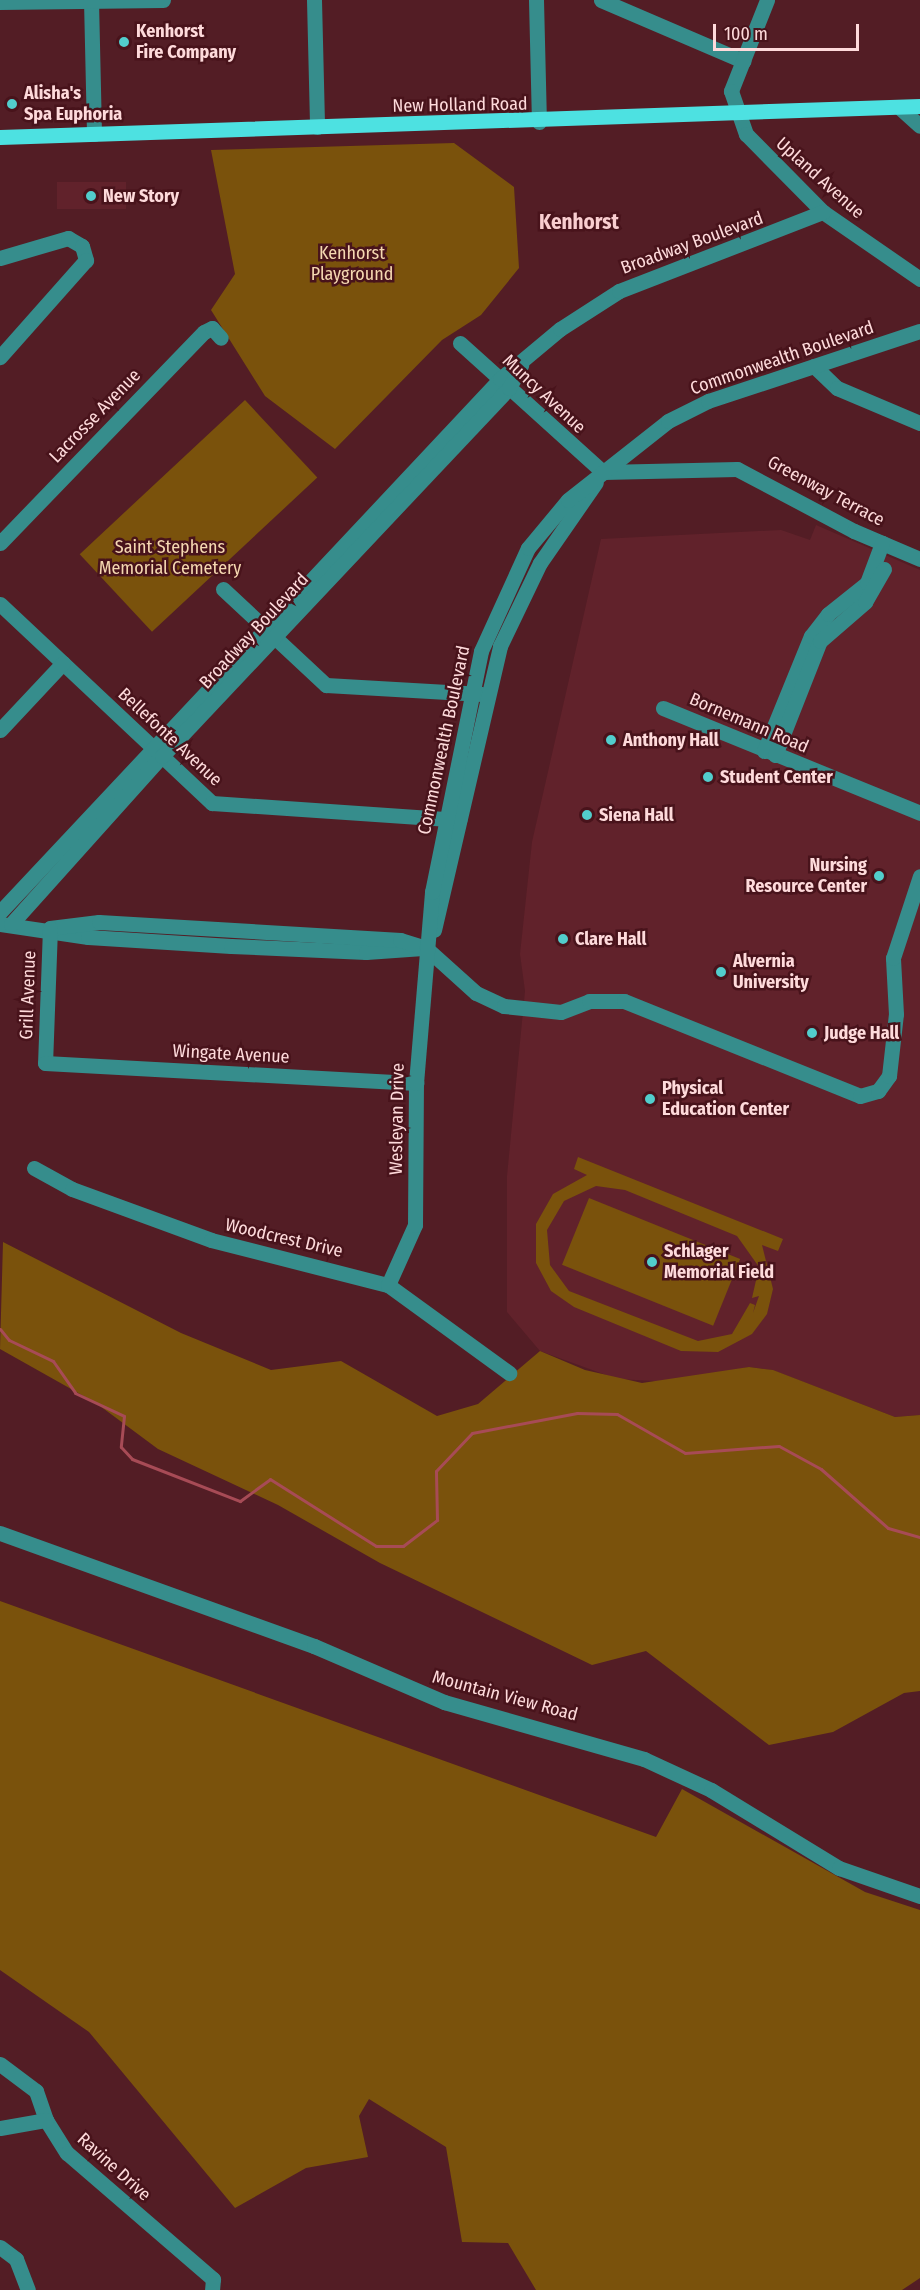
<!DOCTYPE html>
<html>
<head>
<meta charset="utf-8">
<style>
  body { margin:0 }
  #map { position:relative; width:920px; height:2290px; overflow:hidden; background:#531d25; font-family:"Fira Sans Condensed",sans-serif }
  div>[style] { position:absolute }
  .built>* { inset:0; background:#61222b; transform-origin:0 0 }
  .green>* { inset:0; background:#7a520c; transform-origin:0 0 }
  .stream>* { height:3px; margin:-1.5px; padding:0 1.5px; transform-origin:1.5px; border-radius:1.5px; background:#a74b56 }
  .minor>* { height:15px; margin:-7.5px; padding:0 7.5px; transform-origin:7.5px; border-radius:7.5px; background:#368d8c }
  .major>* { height:15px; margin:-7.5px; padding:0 7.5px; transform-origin:7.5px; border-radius:7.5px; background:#4de1e1 }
  .dots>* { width:16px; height:16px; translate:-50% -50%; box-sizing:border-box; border:3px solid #48131b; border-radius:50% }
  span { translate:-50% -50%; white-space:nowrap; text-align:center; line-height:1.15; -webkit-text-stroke:5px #48131b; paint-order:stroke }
  .poi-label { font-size:18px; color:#fedadb; font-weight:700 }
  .left { translate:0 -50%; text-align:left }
  .right { translate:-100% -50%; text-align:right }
  .street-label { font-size:18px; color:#fedadb }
  .park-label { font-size:18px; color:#f5d8b1 }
  .quarter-label { font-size:21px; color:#f9ced0; font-weight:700 }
  .scale { position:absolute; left:713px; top:24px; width:146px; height:27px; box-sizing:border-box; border:3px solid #fedadb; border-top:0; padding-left:8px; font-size:18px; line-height:21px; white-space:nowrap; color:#fedadb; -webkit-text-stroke:4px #48131b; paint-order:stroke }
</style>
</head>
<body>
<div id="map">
  <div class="built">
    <i style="left:126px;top:182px;width:27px;height:69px;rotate:90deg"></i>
    <i style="clip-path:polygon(816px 525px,920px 570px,920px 1415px,895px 1417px,772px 1370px,749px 1367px,674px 1382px,617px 1379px,540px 1351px,507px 1312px,507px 1176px,525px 991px,520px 954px,532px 842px,601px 539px,781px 530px,810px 540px)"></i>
  </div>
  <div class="green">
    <i style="clip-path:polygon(454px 143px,514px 187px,519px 268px,481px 315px,442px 340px,335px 449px,265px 396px,211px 310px,235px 274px,211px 150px)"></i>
    <i style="left:245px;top:400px;width:106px;height:226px;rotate:47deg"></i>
    <i style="clip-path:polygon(evenodd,578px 1157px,783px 1239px,778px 1251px,762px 1245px,773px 1289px,767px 1314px,752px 1334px,718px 1352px,681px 1351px,574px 1307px,551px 1291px,536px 1263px,536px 1224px,553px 1194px,587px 1175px,574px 1169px,578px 1157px,596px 1186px,625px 1190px,737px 1236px,759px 1267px,752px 1298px,759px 1296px,753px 1313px,755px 1305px,750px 1303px,732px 1334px,698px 1341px,569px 1291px,550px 1265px,547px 1230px,564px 1201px,596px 1186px)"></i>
    <i style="left:589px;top:1198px;width:163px;height:72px;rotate:22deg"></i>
    <i style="clip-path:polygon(3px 1242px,181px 1333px,271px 1370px,341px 1361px,437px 1416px,478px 1404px,540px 1351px,585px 1370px,642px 1383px,749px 1367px,773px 1370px,895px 1417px,920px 1415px,920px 1691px,904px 1693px,833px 1732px,769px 1745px,646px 1651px,592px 1665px,380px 1563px,278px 1505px,158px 1449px,96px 1403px,0 1349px)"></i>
    <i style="clip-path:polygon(0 1601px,656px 1837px,682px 1789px,865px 1892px,920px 1910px,920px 2278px,902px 2290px,536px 2290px,508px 2243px,462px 2242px,446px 2147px,369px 2099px,359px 2116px,368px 2157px,306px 2168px,235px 2208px,89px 2032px,0 1970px)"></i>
  </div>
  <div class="stream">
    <i style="left:0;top:1329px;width:14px;rotate:51deg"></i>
    <i style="left:9px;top:1340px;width:49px;rotate:25.5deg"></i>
    <i style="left:53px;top:1361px;width:39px;rotate:55deg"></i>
    <i style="left:75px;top:1393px;width:54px;rotate:25.1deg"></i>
    <i style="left:124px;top:1416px;width:31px;rotate:96deg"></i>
    <i style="left:121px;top:1447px;width:16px;rotate:47deg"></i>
    <i style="left:132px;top:1459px;width:116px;rotate:21.3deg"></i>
    <i style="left:240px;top:1501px;width:37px;rotate:-36deg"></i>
    <i style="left:270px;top:1479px;width:125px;rotate:32.3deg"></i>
    <i style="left:376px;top:1546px;width:27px"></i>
    <i style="left:403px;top:1546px;width:43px;rotate:-37.4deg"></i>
    <i style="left:437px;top:1520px;width:49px;rotate:-91.2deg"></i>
    <i style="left:436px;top:1471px;width:52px;rotate:-46.5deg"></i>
    <i style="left:472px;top:1433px;width:107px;rotate:-10.8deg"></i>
    <i style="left:577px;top:1413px;width:40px;rotate:1.4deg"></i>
    <i style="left:617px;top:1414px;width:78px;rotate:29.8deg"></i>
    <i style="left:685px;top:1453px;width:94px;rotate:-4.3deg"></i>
    <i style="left:779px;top:1446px;width:48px;rotate:28.7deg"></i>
    <i style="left:821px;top:1469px;width:89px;rotate:41.4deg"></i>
    <i style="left:888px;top:1528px;width:33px;rotate:16deg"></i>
  </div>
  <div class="minor">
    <i style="left:91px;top:0;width:134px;rotate:88.7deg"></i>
    <i style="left:314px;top:0;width:127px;rotate:88.6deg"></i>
    <i style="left:536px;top:0;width:122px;rotate:88.6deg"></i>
    <i style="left:601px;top:0;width:155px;rotate:23.2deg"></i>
    <i style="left:767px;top:0;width:98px;rotate:111.6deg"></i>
    <i style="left:731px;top:91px;width:46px;rotate:70.8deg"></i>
    <i style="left:746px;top:134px;width:110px;rotate:45.4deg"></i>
    <i style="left:823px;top:212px;width:118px;rotate:34.6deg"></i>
    <i style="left:0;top:2px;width:163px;rotate:-0.7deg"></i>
    <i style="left:901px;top:109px;width:25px;rotate:42deg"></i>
    <i style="left:0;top:258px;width:71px;rotate:-16.4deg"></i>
    <i style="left:68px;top:238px;width:16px;rotate:30deg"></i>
    <i style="left:82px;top:246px;width:15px;rotate:74deg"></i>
    <i style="left:86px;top:260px;width:130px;rotate:131.6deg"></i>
    <i style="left:460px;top:343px;width:193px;rotate:42.1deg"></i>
    <i style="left:814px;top:366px;width:32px;rotate:44deg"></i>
    <i style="left:837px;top:388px;width:90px;rotate:22.9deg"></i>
    <i style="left:603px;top:472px;width:134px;rotate:-1.3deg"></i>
    <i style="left:737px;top:469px;width:132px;rotate:27.9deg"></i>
    <i style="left:854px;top:531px;width:72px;rotate:23deg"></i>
    <i style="left:0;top:543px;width:293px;rotate:-46deg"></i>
    <i style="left:204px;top:332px;width:9px;rotate:-27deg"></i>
    <i style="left:212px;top:328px;width:13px;rotate:48deg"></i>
    <i style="left:223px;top:589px;width:141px;rotate:43deg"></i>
    <i style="left:326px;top:685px;width:156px;rotate:3.3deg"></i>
    <i style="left:0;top:604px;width:291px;rotate:43.2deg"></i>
    <i style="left:212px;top:803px;width:248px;rotate:3.9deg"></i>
    <i style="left:663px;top:708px;width:278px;rotate:22.2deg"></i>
    <i style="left:0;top:730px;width:92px;rotate:-46.8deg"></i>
    <i style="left:764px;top:751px;width:124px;rotate:-67.8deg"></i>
    <i style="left:811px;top:636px;width:28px;rotate:-52deg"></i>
    <i style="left:828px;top:614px;width:50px;rotate:-38.5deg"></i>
    <i style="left:867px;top:583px;width:43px;rotate:-69.4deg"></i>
    <i style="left:775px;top:755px;width:123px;rotate:-68.5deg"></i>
    <i style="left:820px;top:641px;width:60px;rotate:-40.9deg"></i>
    <i style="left:865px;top:602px;width:38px;rotate:-60deg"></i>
    <i style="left:0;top:912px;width:731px;rotate:-46.83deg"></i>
    <i style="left:500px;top:379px;width:78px;rotate:-39.8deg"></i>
    <i style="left:560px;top:329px;width:70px;rotate:-32.8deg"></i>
    <i style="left:619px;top:291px;width:219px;rotate:-21.2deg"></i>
    <i style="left:0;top:924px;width:89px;rotate:8.4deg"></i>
    <i style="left:88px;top:937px;width:143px;rotate:3.6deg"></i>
    <i style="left:231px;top:946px;width:135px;rotate:2.5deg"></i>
    <i style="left:366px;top:952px;width:57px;rotate:-4deg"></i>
    <i style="left:11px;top:924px;width:226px;rotate:-48.1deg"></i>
    <i style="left:162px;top:756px;width:506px;rotate:-46.68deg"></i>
    <i style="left:509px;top:388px;width:26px;rotate:-62deg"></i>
    <i style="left:50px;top:928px;width:49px;rotate:-7deg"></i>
    <i style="left:99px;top:922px;width:302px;rotate:3.4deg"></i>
    <i style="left:400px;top:940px;width:27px;rotate:17deg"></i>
    <i style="left:426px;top:948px;width:67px;rotate:42deg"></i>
    <i style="left:476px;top:993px;width:31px;rotate:25deg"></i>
    <i style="left:504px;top:1006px;width:57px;rotate:6deg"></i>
    <i style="left:561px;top:1012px;width:30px;rotate:-21deg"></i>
    <i style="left:589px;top:1001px;width:35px"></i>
    <i style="left:624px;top:1001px;width:254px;rotate:21.9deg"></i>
    <i style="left:860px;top:1096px;width:19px;rotate:-16deg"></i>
    <i style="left:878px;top:1091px;width:19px;rotate:-54deg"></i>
    <i style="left:889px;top:1076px;width:62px;rotate:-83.6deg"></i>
    <i style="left:896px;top:1014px;width:56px;rotate:-93.1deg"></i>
    <i style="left:893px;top:958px;width:86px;rotate:-71.8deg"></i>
    <i style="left:50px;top:928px;width:135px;rotate:92.1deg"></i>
    <i style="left:45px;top:1063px;width:372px;rotate:3.1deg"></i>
    <i style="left:434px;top:930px;width:292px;rotate:-76.9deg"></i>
    <i style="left:500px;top:646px;width:92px;rotate:-64.3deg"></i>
    <i style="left:540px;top:563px;width:98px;rotate:-55.3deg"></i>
    <i style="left:34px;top:1168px;width:43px;rotate:28.9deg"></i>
    <i style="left:72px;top:1189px;width:148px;rotate:20.1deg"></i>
    <i style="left:211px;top:1240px;width:183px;rotate:14.3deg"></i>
    <i style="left:388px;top:1285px;width:150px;rotate:36deg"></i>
    <i style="left:388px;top:1285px;width:66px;rotate:-65.8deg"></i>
    <i style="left:415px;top:1225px;width:142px;rotate:-89.6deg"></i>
    <i style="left:416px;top:1083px;width:192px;rotate:-85.2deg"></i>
    <i style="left:432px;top:892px;width:246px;rotate:-78.5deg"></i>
    <i style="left:481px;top:651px;width:113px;rotate:-65.5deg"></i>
    <i style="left:528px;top:548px;width:62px;rotate:-50.2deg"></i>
    <i style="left:568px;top:500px;width:127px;rotate:-38.3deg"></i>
    <i style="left:668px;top:421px;width:45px;rotate:-26.6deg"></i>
    <i style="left:708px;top:401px;width:223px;rotate:-18.3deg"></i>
    <i style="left:0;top:1533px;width:334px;rotate:19.8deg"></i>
    <i style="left:314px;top:1646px;width:142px;rotate:23.3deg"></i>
    <i style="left:444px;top:1702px;width:208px;rotate:15.9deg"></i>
    <i style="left:644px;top:1759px;width:74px;rotate:24.8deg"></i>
    <i style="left:711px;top:1790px;width:150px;rotate:31.4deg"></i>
    <i style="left:839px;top:1868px;width:86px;rotate:19.1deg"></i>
    <i style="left:0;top:2064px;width:45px;rotate:36.9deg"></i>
    <i style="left:36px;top:2091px;width:31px;rotate:71deg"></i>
    <i style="left:46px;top:2120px;width:39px;rotate:58deg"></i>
    <i style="left:67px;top:2153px;width:193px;rotate:40.8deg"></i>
    <i style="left:213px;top:2279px;width:11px;rotate:95deg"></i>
    <i style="left:0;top:2128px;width:47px;rotate:-9.9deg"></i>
    <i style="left:0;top:2247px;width:20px;rotate:37deg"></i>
    <i style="left:16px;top:2259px;width:33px;rotate:69deg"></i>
  </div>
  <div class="major">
    <i style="left:0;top:137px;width:921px;rotate:-1.93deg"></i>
  </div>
  <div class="dots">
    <i style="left:124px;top:42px;background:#52cdcc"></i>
    <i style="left:12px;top:104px;background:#52cdcc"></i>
    <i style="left:91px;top:196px;background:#52cdcc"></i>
    <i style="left:611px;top:740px;background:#52cdcc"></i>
    <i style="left:708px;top:777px;background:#52cdcc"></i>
    <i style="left:587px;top:815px;background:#52cdcc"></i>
    <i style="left:879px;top:876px;background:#52cdcc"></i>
    <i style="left:563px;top:939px;background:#52cdcc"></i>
    <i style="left:721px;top:972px;background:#52cdcc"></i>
    <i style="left:812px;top:1033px;background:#52cdcc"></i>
    <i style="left:650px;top:1099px;background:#52cdcc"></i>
    <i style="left:652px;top:1262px;background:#52cdcc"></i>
  </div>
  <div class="poi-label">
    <span class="left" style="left:136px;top:42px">Kenhorst<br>Fire Company</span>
    <span class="left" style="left:24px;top:104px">Alisha's<br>Spa Euphoria</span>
    <span class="left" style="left:103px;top:196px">New Story</span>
    <span class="left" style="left:623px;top:740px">Anthony Hall</span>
    <span class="left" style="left:720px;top:777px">Student Center</span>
    <span class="left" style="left:599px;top:815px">Siena Hall</span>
    <span class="right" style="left:867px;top:876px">Nursing<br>Resource Center</span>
    <span class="left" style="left:575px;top:939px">Clare Hall</span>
    <span class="left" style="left:733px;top:972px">Alvernia<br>University</span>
    <span class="left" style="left:824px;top:1033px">Judge Hall</span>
    <span class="left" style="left:662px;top:1099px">Physical<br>Education Center</span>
    <span class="left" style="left:664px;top:1262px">Schlager<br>Memorial Field</span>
  </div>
  <div class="street-label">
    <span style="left:460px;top:105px;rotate:-1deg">New Holland Road</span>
    <span style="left:820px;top:178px;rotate:42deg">Upland Avenue</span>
    <span style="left:692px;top:243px;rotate:-20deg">Broadway Boulevard</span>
    <span style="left:782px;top:358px;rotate:-19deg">Commonwealth Boulevard</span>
    <span style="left:544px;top:394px;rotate:43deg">Muncy Avenue</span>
    <span style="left:95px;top:416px;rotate:-46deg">Lacrosse Avenue</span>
    <span style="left:826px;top:491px;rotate:28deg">Greenway Terrace</span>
    <span style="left:254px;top:631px;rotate:-47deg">Broadway Boulevard</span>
    <span style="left:749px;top:723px;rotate:23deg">Bornemann Road</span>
    <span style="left:170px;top:737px;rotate:43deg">Bellefonte Avenue</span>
    <span style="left:444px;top:740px;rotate:-78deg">Commonwealth Boulevard</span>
    <span style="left:28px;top:995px;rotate:-88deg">Grill Avenue</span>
    <span style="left:231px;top:1054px;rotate:3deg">Wingate Avenue</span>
    <span style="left:397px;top:1119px;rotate:-89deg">Wesleyan Drive</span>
    <span style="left:284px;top:1238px;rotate:13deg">Woodcrest Drive</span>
    <span style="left:505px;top:1696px;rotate:15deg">Mountain View Road</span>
    <span style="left:114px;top:2167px;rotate:42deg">Ravine Drive</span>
  </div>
  <div class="park-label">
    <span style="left:352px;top:264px">Kenhorst<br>Playground</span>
    <span style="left:170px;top:558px">Saint Stephens<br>Memorial Cemetery</span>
  </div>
  <div class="quarter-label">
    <span style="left:579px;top:222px">Kenhorst</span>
  </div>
  <div class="scale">100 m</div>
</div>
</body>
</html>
